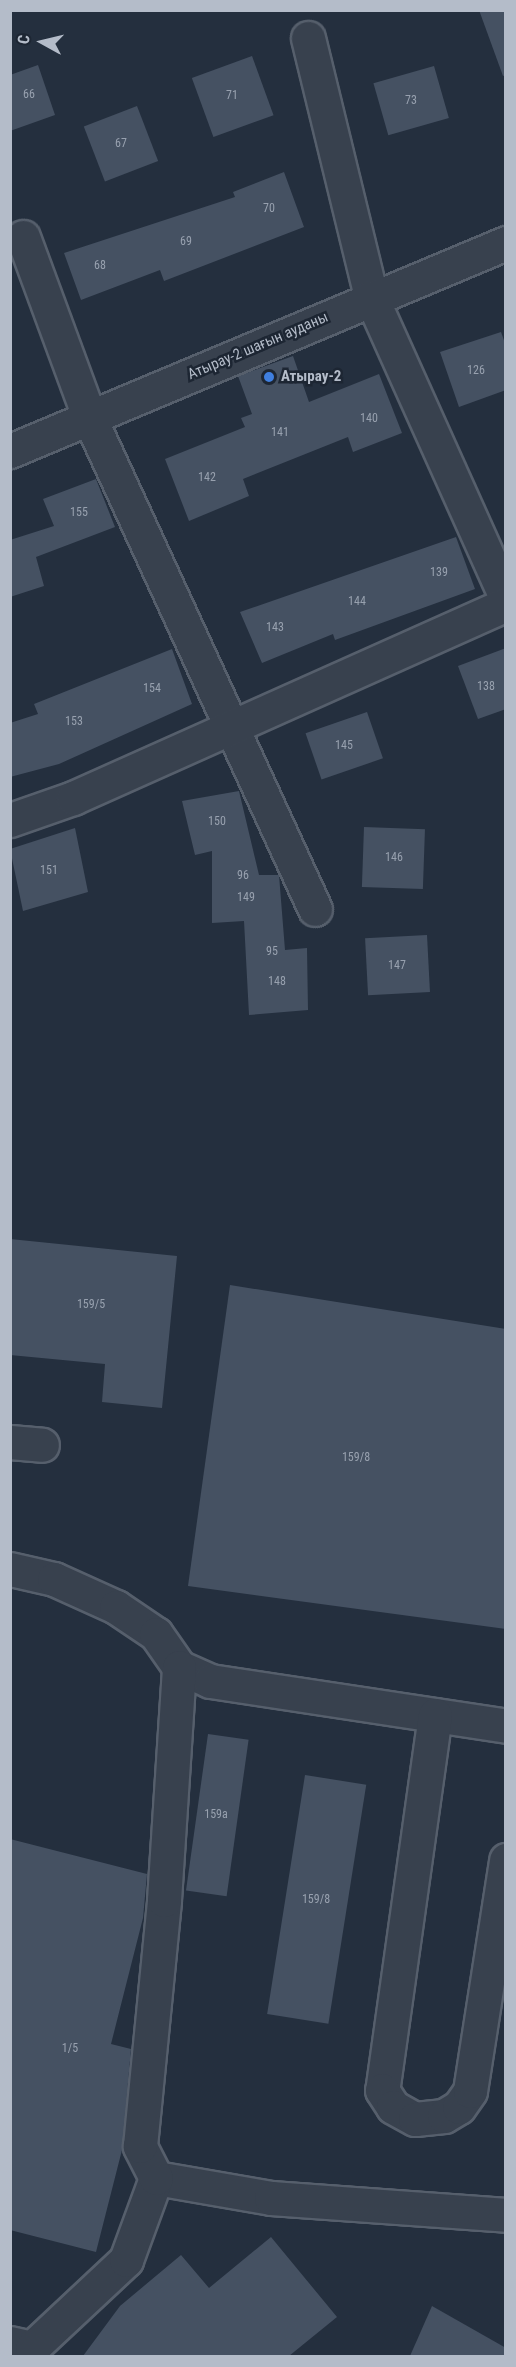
<!DOCTYPE html>
<html>
<head>
<meta charset="utf-8">
<style>
  body { margin:0 }
  #map { position:relative; width:516px; height:2367px; overflow:hidden; background:#242f3e; font-family:"Roboto Condensed",sans-serif }
  div>[style] { position:absolute }
  .building>* { inset:0; background:#455162; transform-origin:0 0 }
  .roads { filter:drop-shadow(2px 0 #565f6c) drop-shadow(-2px 0 #565f6c) drop-shadow(0 2px #565f6c) drop-shadow(0 -2px #565f6c) }
  .minor>* { height:33px; margin:-16.5px; padding:0 16.5px; transform-origin:16.5px; border-radius:16.5px; background:#38414e }
  .dots>* { width:16px; height:16px; translate:-50% -50%; box-sizing:border-box; border:3px solid #1d2633; border-radius:50% }
  span { translate:-50% -50%; white-space:nowrap; text-align:center; line-height:1.15; -webkit-text-stroke:5px #1d2633; paint-order:stroke }
  .number-label { font-size:12px; color:#98a1af }
  .number-label span { -webkit-text-stroke-width:0 }
  .street-label { font-size:15px; color:#b4bcc9 }
  .poi-label { font-size:15px; color:#b4bcc9; font-weight:700 }
  .left { translate:0 -50%; text-align:left }
  .frame { position:absolute; inset:0; border:12px solid #b4bcc9; pointer-events:none }
  .north { position:absolute; left:12px; top:12px; width:60px; height:60px; -webkit-text-stroke:4px #1d2633; paint-order:stroke; rotate:278deg; font-size:16px; font-weight:700; line-height:24px; text-align:center; color:#b4bcc9 }
  .north::after { content:''; display:block; margin:auto; width:21px; height:27px; background:#b4bcc9; clip-path:polygon(50% 0,100% 100%,50% 72%,0 100%) }
</style>
</head>
<body>
<div id="map">
  <div class="building">
    <i style="clip-path:polygon(479px 10px,506px 10px,506px 75px,503px 76px)"></i>
    <i style="left:252px;top:56px;width:63px;height:64px;rotate:70deg"></i>
    <i style="clip-path:polygon(38px 65px,55px 115px,10px 131px,10px 75px)"></i>
    <i style="left:434px;top:66px;width:54px;height:63px;rotate:74deg"></i>
    <i style="left:137px;top:106px;width:59px;height:57px;rotate:69deg"></i>
    <i style="clip-path:polygon(284px 172px,304px 227px,164px 281px,160px 270px,81px 300px,64px 253px,235px 197px,233px 192px)"></i>
    <i style="clip-path:polygon(501px 332px,506px 346px,506px 390px,459px 407px,440px 352px)"></i>
    <i style="clip-path:polygon(293px 356px,309px 402px,379px 374px,402px 433px,353px 452px,348px 437px,243px 479px,249px 496px,189px 521px,165px 459px,245px 427px,241px 418px,252px 414px,238px 376px)"></i>
    <i style="clip-path:polygon(96px 479px,115px 527px,36px 557px,44px 586px,10px 597px,10px 540px,54px 526px,43px 499px)"></i>
    <i style="clip-path:polygon(456px 537px,475px 589px,335px 640px,333px 634px,262px 663px,240px 612px)"></i>
    <i style="clip-path:polygon(506px 648px,506px 709px,478px 719px,458px 666px)"></i>
    <i style="clip-path:polygon(172px 649px,192px 704px,59px 764px,10px 777px,10px 723px,38px 714px,34px 704px)"></i>
    <i style="left:367px;top:712px;width:49px;height:65px;rotate:71deg"></i>
    <i style="clip-path:polygon(239px 791px,259px 875px,279px 875px,285px 950px,307px 948px,308px 1010px,249px 1015px,244px 921px,212px 923px,212px 851px,195px 855px,182px 801px)"></i>
    <i style="left:364px;top:827px;width:61px;height:60px;rotate:2deg"></i>
    <i style="clip-path:polygon(75px 828px,88px 892px,23px 911px,10px 849px)"></i>
    <i style="left:427px;top:935px;width:57px;height:62px;rotate:87deg"></i>
    <i style="clip-path:polygon(10px 1239px,177px 1256px,162px 1408px,102px 1402px,105px 1364px,10px 1355px)"></i>
    <i style="clip-path:polygon(230px 1285px,506px 1329px,506px 1629px,188px 1586px)"></i>
    <i style="left:208px;top:1734px;width:41px;height:158px;rotate:8deg"></i>
    <i style="left:305px;top:1775px;width:62px;height:242px;rotate:9deg"></i>
    <i style="clip-path:polygon(10px 1839px,147px 1874px,143px 1918px,111px 2044px,131px 2049px,122px 2150px,96px 2252px,10px 2230px)"></i>
    <i style="clip-path:polygon(271px 2237px,337px 2317px,289px 2356px,83px 2356px,120px 2306px,181px 2255px,209px 2288px)"></i>
    <i style="clip-path:polygon(432px 2306px,506px 2348px,506px 2356px,410px 2356px)"></i>
  </div>
  <div class="roads">
    <div class="minor">
      <i style="left:308px;top:38px;width:267px;rotate:76.3deg"></i>
      <i style="left:371px;top:297px;width:330px;rotate:65.8deg"></i>
      <i style="left:23px;top:237px;width:194px;rotate:69.8deg"></i>
      <i style="left:90px;top:419px;width:539px;rotate:65.34deg"></i>
      <i style="left:10px;top:451px;width:538px;rotate:-22.75deg"></i>
      <i style="left:10px;top:820px;width:67px;rotate:-19.2deg"></i>
      <i style="left:73px;top:798px;width:474px;rotate:-24.1deg"></i>
      <i style="left:10px;top:1442px;width:32px;rotate:5deg"></i>
      <i style="left:10px;top:1569px;width:45px;rotate:12.8deg"></i>
      <i style="left:54px;top:1579px;width:68px;rotate:24.3deg"></i>
      <i style="left:116px;top:1607px;width:48px;rotate:34deg"></i>
      <i style="left:156px;top:1634px;width:40px;rotate:55.1deg"></i>
      <i style="left:179px;top:1667px;width:34px;rotate:24deg"></i>
      <i style="left:210px;top:1681px;width:299px;rotate:8.6deg"></i>
      <i style="left:435px;top:1715px;width:379px;rotate:98deg"></i>
      <i style="left:382px;top:2090px;width:20px;rotate:57deg"></i>
      <i style="left:393px;top:2107px;width:25px;rotate:29deg"></i>
      <i style="left:415px;top:2119px;width:29px;rotate:-6deg"></i>
      <i style="left:444px;top:2116px;width:17px;rotate:-31deg"></i>
      <i style="left:459px;top:2107px;width:19px;rotate:-55deg"></i>
      <i style="left:470px;top:2091px;width:234px;rotate:-81.1deg"></i>
      <i style="left:156px;top:2178px;width:117px;rotate:9.9deg"></i>
      <i style="left:271px;top:2198px;width:236px;rotate:4.1deg"></i>
      <i style="left:10px;top:2343px;width:23px;rotate:13deg"></i>
      <i style="left:32px;top:2348px;width:129px;rotate:-43.1deg"></i>
      <i style="left:126px;top:2260px;width:87px;rotate:-69.9deg"></i>
      <i style="left:156px;top:2178px;width:36px;rotate:-117deg"></i>
      <i style="left:140px;top:2146px;width:247px;rotate:-84.4deg"></i>
      <i style="left:164px;top:1900px;width:233px;rotate:-86.3deg"></i>
    </div>
  </div>
  <div class="dots">
    <i style="left:269px;top:377px;background:#3f7fe0"></i>
  </div>
  <div class="number-label">
    <span style="left:29px;top:95px">66</span>
    <span style="left:232px;top:96px">71</span>
    <span style="left:411px;top:101px">73</span>
    <span style="left:121px;top:144px">67</span>
    <span style="left:269px;top:209px">70</span>
    <span style="left:186px;top:242px">69</span>
    <span style="left:100px;top:266px">68</span>
    <span style="left:476px;top:371px">126</span>
    <span style="left:369px;top:419px">140</span>
    <span style="left:280px;top:433px">141</span>
    <span style="left:207px;top:478px">142</span>
    <span style="left:79px;top:513px">155</span>
    <span style="left:439px;top:573px">139</span>
    <span style="left:357px;top:602px">144</span>
    <span style="left:275px;top:628px">143</span>
    <span style="left:486px;top:687px">138</span>
    <span style="left:152px;top:689px">154</span>
    <span style="left:74px;top:722px">153</span>
    <span style="left:344px;top:746px">145</span>
    <span style="left:217px;top:822px">150</span>
    <span style="left:394px;top:858px">146</span>
    <span style="left:49px;top:871px">151</span>
    <span style="left:243px;top:876px">96</span>
    <span style="left:246px;top:898px">149</span>
    <span style="left:272px;top:952px">95</span>
    <span style="left:397px;top:966px">147</span>
    <span style="left:277px;top:982px">148</span>
    <span style="left:91px;top:1305px">159/5</span>
    <span style="left:356px;top:1458px">159/8</span>
    <span style="left:216px;top:1815px">159а</span>
    <span style="left:316px;top:1900px">159/8</span>
    <span style="left:70px;top:2049px">1/5</span>
  </div>
  <div class="street-label">
    <span style="left:258px;top:346px;rotate:-23deg">Атырау-2 шағын ауданы</span>
  </div>
  <div class="poi-label">
    <span class="left" style="left:281px;top:377px">Атырау-2</span>
  </div>
  <div class="frame"></div>
  <div class="north">С</div>
</div>
</body>
</html>
